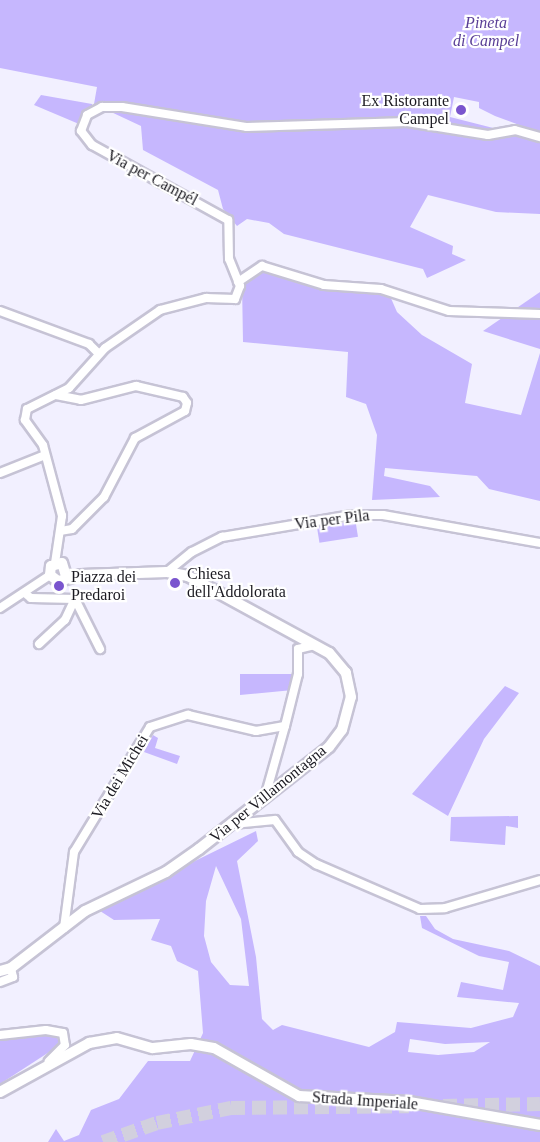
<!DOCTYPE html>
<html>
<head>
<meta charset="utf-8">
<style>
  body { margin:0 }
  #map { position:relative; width:540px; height:1142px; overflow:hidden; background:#f2f0ff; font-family:Georgia,serif }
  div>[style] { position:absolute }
  .green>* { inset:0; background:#c6b7fe; transform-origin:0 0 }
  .highway-tunnel>* { height:14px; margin-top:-7px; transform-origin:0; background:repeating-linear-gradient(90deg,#d2d0de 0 14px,transparent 0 21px) }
  .roads { filter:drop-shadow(2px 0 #c6c3d5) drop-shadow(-2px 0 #c6c3d5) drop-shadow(0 2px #c6c3d5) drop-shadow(0 -2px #c6c3d5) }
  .street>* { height:8px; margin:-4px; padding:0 4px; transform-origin:4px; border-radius:4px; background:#fff }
  .secondary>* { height:10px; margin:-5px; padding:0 5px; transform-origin:5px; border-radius:5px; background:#fff }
  .dots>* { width:16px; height:16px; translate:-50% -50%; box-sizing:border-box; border:3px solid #fff; border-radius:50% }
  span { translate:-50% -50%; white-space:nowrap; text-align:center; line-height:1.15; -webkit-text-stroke:4.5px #fff; paint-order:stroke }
  .park-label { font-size:16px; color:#593e96; font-style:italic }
  .poi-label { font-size:16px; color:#1b1a21 }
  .right { translate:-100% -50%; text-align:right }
  .left { translate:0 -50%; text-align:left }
  .street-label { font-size:16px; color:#1b1a21 }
</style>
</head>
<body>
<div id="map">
  <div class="green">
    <i style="clip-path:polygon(evenodd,0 0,540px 0,540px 214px,496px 212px,428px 195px,410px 227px,453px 246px,452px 254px,466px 260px,427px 278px,423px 269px,284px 234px,269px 223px,247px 219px,237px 226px,223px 209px,218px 190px,143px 150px,141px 126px,94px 104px,97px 87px,0 68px,0 0,454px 97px,479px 102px,479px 108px,495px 116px,530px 129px,529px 137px,450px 117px,454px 97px)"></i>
    <i style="clip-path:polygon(41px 95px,92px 104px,92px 108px,79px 124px,34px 105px)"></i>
    <i style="clip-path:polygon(264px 271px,320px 289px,362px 289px,390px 296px,397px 312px,422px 335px,472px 364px,465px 403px,521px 415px,540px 353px,540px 501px,489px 489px,477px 476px,385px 468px,384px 476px,430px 486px,440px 497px,372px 500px,377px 435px,366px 404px,346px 397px,348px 352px,243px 342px,242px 284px)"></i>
    <i style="clip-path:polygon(540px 292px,540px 349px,483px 331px)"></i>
    <i style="left:355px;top:518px;width:19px;height:39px;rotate:81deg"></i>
    <i style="clip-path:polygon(240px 674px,295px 674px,293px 690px,240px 695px)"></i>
    <i style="clip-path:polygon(505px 686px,519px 693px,484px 739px,448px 816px,412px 794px)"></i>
    <i style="clip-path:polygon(153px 735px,158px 738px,155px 748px,180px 756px,177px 764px,144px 752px)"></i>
    <i style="clip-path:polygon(518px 816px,518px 828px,506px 826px,505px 845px,450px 841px,451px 817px)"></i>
    <i style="clip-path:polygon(evenodd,256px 831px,258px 841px,237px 861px,256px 957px,262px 1019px,273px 1030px,282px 1025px,369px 1047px,395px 1032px,397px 1022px,471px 1028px,513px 1017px,519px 1003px,457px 997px,461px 982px,503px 990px,509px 962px,479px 956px,422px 928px,420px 916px,426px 916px,435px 929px,453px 939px,509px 951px,540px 966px,540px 1142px,48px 1142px,56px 1129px,64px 1141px,79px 1135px,91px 1110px,119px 1099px,148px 1061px,190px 1061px,203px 1033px,198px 971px,177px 961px,171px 946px,151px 940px,160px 919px,114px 920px,97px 909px,256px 831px,216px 866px,241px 919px,249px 986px,230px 985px,211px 962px,204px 936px,206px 901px,216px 866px,256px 831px,410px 1039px,445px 1044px,490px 1042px,474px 1052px,438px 1055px,408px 1052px,410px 1039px)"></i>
    <i style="clip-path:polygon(39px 1034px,57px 1037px,60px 1045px,0 1084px,0 1038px)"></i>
  </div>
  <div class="highway-tunnel">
    <i style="left:443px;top:1106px;width:97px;rotate:-1.2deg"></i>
    <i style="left:103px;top:1142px;width:57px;rotate:-19.4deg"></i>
    <i style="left:157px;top:1123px;width:76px;rotate:-11.5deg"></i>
    <i style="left:231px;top:1108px;width:178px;rotate:-0.6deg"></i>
  </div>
  <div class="roads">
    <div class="street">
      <i style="left:238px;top:282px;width:29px;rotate:-34deg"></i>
      <i style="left:262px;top:266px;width:65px;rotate:17deg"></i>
      <i style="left:324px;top:285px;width:57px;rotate:4deg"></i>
      <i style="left:381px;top:289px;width:71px;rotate:17.9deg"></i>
      <i style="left:449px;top:311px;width:91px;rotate:1.9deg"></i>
      <i style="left:0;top:311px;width:95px;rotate:20.3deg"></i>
      <i style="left:89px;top:344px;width:14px;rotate:45deg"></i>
      <i style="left:56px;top:395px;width:25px;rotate:11deg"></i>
      <i style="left:81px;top:400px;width:57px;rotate:-14.3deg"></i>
      <i style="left:136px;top:386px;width:48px;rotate:13.2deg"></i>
      <i style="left:183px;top:397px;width:7px;rotate:56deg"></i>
      <i style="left:187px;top:403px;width:8px;rotate:104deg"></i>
      <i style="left:185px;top:411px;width:57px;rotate:151.6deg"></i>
      <i style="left:135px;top:438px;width:67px;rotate:117.7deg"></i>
      <i style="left:104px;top:497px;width:45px;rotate:135deg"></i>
      <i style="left:72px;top:529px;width:11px;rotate:170deg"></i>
      <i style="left:0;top:473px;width:48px;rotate:-21.8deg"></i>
      <i style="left:55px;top:563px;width:48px;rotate:-81.5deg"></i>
      <i style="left:62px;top:516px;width:73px;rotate:-105deg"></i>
      <i style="left:43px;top:445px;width:31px;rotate:-126deg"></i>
      <i style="left:25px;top:420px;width:11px;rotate:-80deg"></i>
      <i style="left:27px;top:409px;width:47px;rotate:-26.6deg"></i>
      <i style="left:69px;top:388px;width:54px;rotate:-48deg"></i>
      <i style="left:105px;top:348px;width:67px;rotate:-34.6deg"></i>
      <i style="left:160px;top:310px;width:48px;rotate:-14.6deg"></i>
      <i style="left:206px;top:298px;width:29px;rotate:2deg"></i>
      <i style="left:235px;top:299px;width:14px;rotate:-69deg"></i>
      <i style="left:240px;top:286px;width:29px;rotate:-112deg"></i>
      <i style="left:229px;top:259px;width:39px;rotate:-91deg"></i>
      <i style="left:228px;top:220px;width:155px;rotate:-151.1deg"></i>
      <i style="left:92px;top:145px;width:18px;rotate:-128deg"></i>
      <i style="left:81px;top:131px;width:17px;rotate:-69deg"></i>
      <i style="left:87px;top:115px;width:17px;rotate:-28deg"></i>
      <i style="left:102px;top:107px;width:20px"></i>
      <i style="left:122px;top:107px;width:127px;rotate:9.1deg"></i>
      <i style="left:247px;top:127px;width:160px;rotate:-1.8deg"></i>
      <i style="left:407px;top:122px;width:82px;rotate:9.1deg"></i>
      <i style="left:488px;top:135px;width:27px;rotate:-10deg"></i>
      <i style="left:515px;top:130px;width:26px;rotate:16deg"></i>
      <i style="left:167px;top:572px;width:32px;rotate:-39deg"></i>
      <i style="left:192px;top:552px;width:34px;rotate:-27deg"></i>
      <i style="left:222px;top:537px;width:132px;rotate:-9.6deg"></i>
      <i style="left:352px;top:515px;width:31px"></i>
      <i style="left:383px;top:515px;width:159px;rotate:10.1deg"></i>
      <i style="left:26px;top:594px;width:6px;rotate:39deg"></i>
      <i style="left:31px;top:598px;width:44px;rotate:1.3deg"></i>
      <i style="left:75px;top:599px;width:56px;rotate:63.4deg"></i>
      <i style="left:0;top:608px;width:60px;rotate:-33.4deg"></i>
      <i style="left:39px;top:644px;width:35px;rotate:-43deg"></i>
      <i style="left:65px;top:620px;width:23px;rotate:-65deg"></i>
      <i style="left:285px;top:726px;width:54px;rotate:-76deg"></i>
      <i style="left:298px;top:674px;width:25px;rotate:-90deg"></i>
      <i style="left:298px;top:649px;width:17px;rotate:-13deg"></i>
      <i style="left:233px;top:824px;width:42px;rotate:-5.4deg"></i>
      <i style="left:275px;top:820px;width:39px;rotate:54deg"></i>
      <i style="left:298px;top:852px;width:22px;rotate:34deg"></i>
      <i style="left:316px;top:864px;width:113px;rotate:23.4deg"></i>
      <i style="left:420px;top:909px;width:25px;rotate:-2deg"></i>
      <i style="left:445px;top:908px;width:99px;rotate:-16.4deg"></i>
      <i style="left:64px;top:928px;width:77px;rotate:-82.5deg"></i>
      <i style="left:74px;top:852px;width:146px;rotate:-58.7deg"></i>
      <i style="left:150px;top:727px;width:40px;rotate:-18deg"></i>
      <i style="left:188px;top:715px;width:70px;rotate:13.2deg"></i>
      <i style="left:256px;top:731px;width:29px;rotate:-10deg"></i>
      <i style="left:285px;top:726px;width:74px;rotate:105.7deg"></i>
      <i style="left:0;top:982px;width:14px;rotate:-21deg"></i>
      <i style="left:13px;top:977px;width:9px;rotate:-103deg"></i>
      <i style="left:0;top:1035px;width:46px;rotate:-6.2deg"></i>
      <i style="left:46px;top:1030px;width:17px;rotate:10deg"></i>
      <i style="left:63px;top:1033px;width:12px;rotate:81deg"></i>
      <i style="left:65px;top:1045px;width:23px;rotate:135deg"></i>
    </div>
    <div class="secondary">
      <i style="left:0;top:971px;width:11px;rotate:-15deg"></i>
      <i style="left:11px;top:968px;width:93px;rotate:-37.6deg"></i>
      <i style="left:85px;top:911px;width:90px;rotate:-25.7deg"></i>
      <i style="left:166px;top:872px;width:40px;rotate:-34.9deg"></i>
      <i style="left:199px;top:849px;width:165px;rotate:-38.1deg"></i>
      <i style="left:329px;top:747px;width:21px;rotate:-53deg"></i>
      <i style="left:342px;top:730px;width:34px;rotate:-75deg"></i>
      <i style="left:351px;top:697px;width:25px;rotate:-102deg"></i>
      <i style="left:346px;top:673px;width:26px;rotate:-130deg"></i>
      <i style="left:329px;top:653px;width:161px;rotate:-151.4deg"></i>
      <i style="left:188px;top:576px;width:21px;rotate:-169deg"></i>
      <i style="left:167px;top:572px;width:86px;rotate:178deg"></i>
      <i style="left:81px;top:575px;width:24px;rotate:165deg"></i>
      <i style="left:58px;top:581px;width:10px;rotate:-143deg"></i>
      <i style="left:50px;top:575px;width:9px;rotate:-84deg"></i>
      <i style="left:51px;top:566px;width:11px;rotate:-15deg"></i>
      <i style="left:62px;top:563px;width:14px;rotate:73deg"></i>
      <i style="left:0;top:1092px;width:102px;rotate:-28.8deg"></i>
      <i style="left:89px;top:1043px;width:28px;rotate:-10deg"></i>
      <i style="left:117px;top:1038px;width:37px;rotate:16deg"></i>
      <i style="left:153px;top:1048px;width:38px;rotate:-6deg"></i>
      <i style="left:191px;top:1044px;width:23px;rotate:10deg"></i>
      <i style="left:214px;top:1048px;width:98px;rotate:29.5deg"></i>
      <i style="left:299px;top:1096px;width:111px;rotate:3.1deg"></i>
      <i style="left:410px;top:1102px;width:132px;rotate:10deg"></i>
    </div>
  </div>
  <div class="dots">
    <i style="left:461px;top:110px;background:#7a55ce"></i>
    <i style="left:175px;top:583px;background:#7a55ce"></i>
    <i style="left:59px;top:586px;background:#7a55ce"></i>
  </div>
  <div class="park-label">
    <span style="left:486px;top:32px">Pineta<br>di Campel</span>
  </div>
  <div class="poi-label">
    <span class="right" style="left:449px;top:110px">Ex Ristorante<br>Campel</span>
    <span class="left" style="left:187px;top:583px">Chiesa<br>dell'Addolorata</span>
    <span class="left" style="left:71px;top:586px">Piazza dei<br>Predaroi</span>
  </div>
  <div class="street-label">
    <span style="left:152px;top:178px;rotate:28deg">Via per Campél</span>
    <span style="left:332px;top:520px;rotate:-7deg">Via per Pila</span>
    <span style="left:120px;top:777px;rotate:-59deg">Via dei Michei</span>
    <span style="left:268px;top:794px;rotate:-39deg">Via per Villamontagna</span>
    <span style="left:365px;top:1101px;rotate:4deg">Strada Imperiale</span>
  </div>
</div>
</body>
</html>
